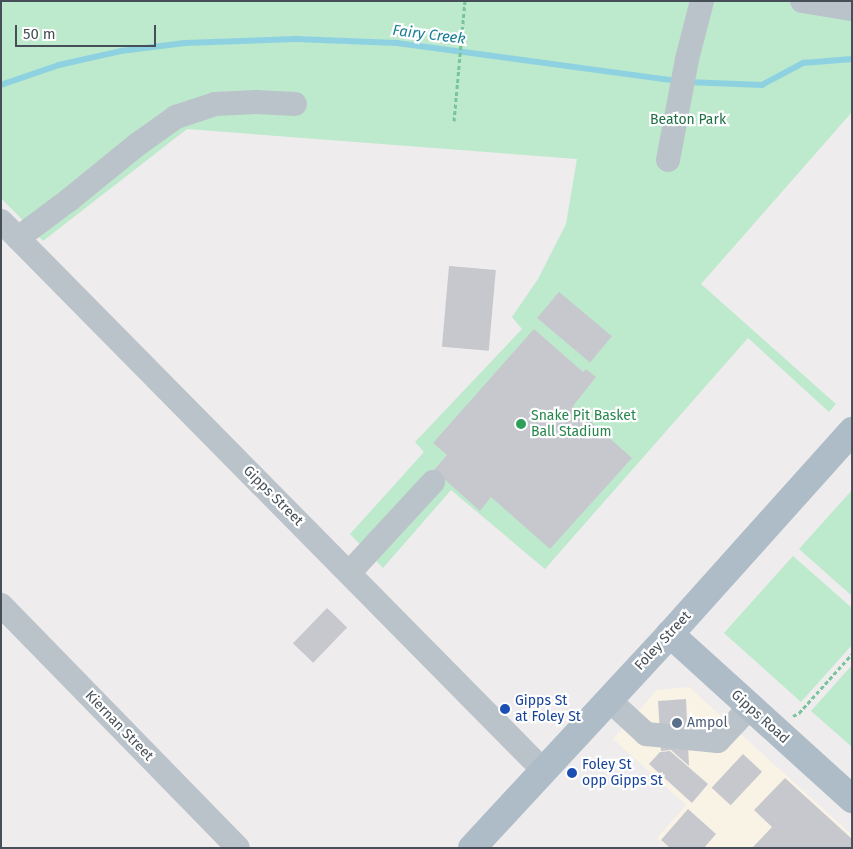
<!DOCTYPE html>
<html>
<head>
<meta charset="utf-8">
<style>
  body { margin:0 }
  #map { position:relative; width:853px; height:849px; overflow:hidden; background:#eeecec; font-family:"Fira Sans",sans-serif }
  div>[style] { position:absolute }
  .commercial>* { inset:0; background:#f9f3e5 }
  .green>* { inset:0; background:#bde9cd }
  .stream>* { height:5.5px; margin:-2.75px; padding:0 2.75px; transform-origin:2.75px; border-radius:2.75px; background:#8ed2e1 }
  .building>* { inset:0; background:#c7c8ce; transform-origin:0 0 }
  .path>* { height:3px; margin-top:-1.5px; transform-origin:0; background:repeating-linear-gradient(90deg,#79c39d 0 4px,transparent 0 6.5px) }
  .minor>* { height:24px; margin:-12px; padding:0 12px; transform-origin:12px; border-radius:12px; background:#bbc3ca }
  .major>* { height:28px; margin:-14px; padding:0 14px; transform-origin:14px; border-radius:14px; background:#aebcc8 }
  .dots>* { width:14px; height:14px; translate:-50% -50%; box-sizing:border-box; border:2px solid #fff; border-radius:50% }
  span { translate:-50% -50%; white-space:nowrap; text-align:center; line-height:1.15; -webkit-text-stroke:4.5px #fff; paint-order:stroke }
  .park-label { font-size:14px; color:#1f6f46 }
  .leisure-label { font-size:14px; color:#27864d }
  .left { translate:0 -50%; text-align:left }
  .street-label { font-size:14px; color:#464f57 }
  .transit-label { font-size:14px; color:#164399 }
  .service-label { font-size:14px; color:#4e5e75 }
  .water-label { font-size:15px; color:#1a7e95; font-style:italic }
  .frame { position:absolute; inset:0; border:2px solid #464f57; pointer-events:none }
  .scale { position:absolute; left:15px; top:25px; width:141px; height:22px; box-sizing:border-box; border:2px solid #464f57; border-top:0; padding-left:6px; font-size:15px; line-height:18px; white-space:nowrap; color:#464f57; -webkit-text-stroke:4px #fff; paint-order:stroke }
</style>
</head>
<body>
<div id="map">
  <div class="commercial">
    <i style="clip-path:polygon(689px 687px,852px 835px,852px 848px,669px 848px,657px 838px,686px 805px,613px 739px,657px 690px)"></i>
  </div>
  <div class="green">
    <i style="clip-path:polygon(1px 1px,852px 1px,852px 112px,701px 284px,836px 404px,829px 412px,748px 338px,545px 569px,451px 490px,383px 568px,350px 534px,424px 452px,415px 442px,522px 329px,512px 317px,538px 279px,566px 224px,577px 159px,187px 129px,43px 241px,1px 198px)"></i>
    <i style="clip-path:polygon(852px 490px,852px 596px,799px 549px)"></i>
    <i style="clip-path:polygon(793px 556px,852px 608px,852px 645px,801px 702px,724px 633px)"></i>
    <i style="clip-path:polygon(852px 665px,852px 747px,811px 711px)"></i>
  </div>
  <div class="stream">
    <i style="left:687px;top:82px;width:75px;rotate:2.3deg"></i>
    <i style="left:762px;top:85px;width:47px;rotate:-28.2deg"></i>
    <i style="left:803px;top:63px;width:49px;rotate:-4.7deg"></i>
    <i style="left:1px;top:85px;width:61px;rotate:-19deg"></i>
    <i style="left:59px;top:65px;width:64px;rotate:-12.7deg"></i>
    <i style="left:121px;top:51px;width:64px;rotate:-7.1deg"></i>
    <i style="left:185px;top:43px;width:111px;rotate:-2.1deg"></i>
    <i style="left:296px;top:39px;width:101px;rotate:2.3deg"></i>
    <i style="left:397px;top:43px;width:284px;rotate:7.7deg"></i>
  </div>
  <div class="building">
    <i style="left:449px;top:266px;width:47px;height:81px;rotate:5deg"></i>
    <i style="left:559px;top:292px;width:69px;height:34px;rotate:40deg"></i>
    <i style="clip-path:polygon(534px 329px,583px 372px,586px 369px,596px 377px,573px 406px,632px 458px,550px 549px,491px 497px,480px 511px,434px 470px,447px 455px,433px 443px)"></i>
    <i style="left:327px;top:608px;width:28px;height:49px;rotate:44deg"></i>
    <i style="clip-path:polygon(686px 699px,689px 766px,671px 750px,661px 751px,658px 701px)"></i>
    <i style="clip-path:polygon(670px 751px,708px 784px,692px 803px,649px 764px,660px 752px)"></i>
    <i style="left:743px;top:754px;width:26px;height:46px;rotate:43deg"></i>
    <i style="clip-path:polygon(785px 778px,852px 839px,852px 848px,752px 848px,772px 827px,754px 810px)"></i>
    <i style="clip-path:polygon(688px 809px,716px 834px,704px 848px,670px 848px,661px 840px)"></i>
  </div>
  <div class="path">
    <i style="left:454px;top:121px;width:121px;rotate:-84.8deg"></i>
    <i style="left:793px;top:716px;width:7px;rotate:-27deg"></i>
    <i style="left:799px;top:713px;width:79px;rotate:-48.1deg"></i>
  </div>
  <div class="minor">
    <i style="left:802px;top:1px;width:51px;rotate:9.1deg"></i>
    <i style="left:668px;top:160px;width:103px;rotate:-79.3deg"></i>
    <i style="left:687px;top:59px;width:60px;rotate:-75.5deg"></i>
    <i style="left:1px;top:221px;width:773px;rotate:45.37deg"></i>
    <i style="left:18px;top:238px;width:64px;rotate:-36.7deg"></i>
    <i style="left:69px;top:200px;width:89px;rotate:-39.1deg"></i>
    <i style="left:138px;top:144px;width:47px;rotate:-35.4deg"></i>
    <i style="left:176px;top:117px;width:41px;rotate:-18.4deg"></i>
    <i style="left:215px;top:104px;width:41px;rotate:-2.8deg"></i>
    <i style="left:256px;top:102px;width:39px;rotate:3deg"></i>
    <i style="left:349px;top:573px;width:124px;rotate:-47.3deg"></i>
    <i style="left:1px;top:605px;width:339px;rotate:45.7deg"></i>
    <i style="left:608px;top:699px;width:52px;rotate:42.6deg"></i>
    <i style="left:646px;top:734px;width:72px;rotate:5.6deg"></i>
    <i style="left:718px;top:741px;width:45px;rotate:-46.8deg"></i>
  </div>
  <div class="major">
    <i style="left:670px;top:634px;width:246px;rotate:42.2deg"></i>
    <i style="left:472px;top:848px;width:292px;rotate:-47.2deg"></i>
    <i style="left:670px;top:634px;width:273px;rotate:-48.1deg"></i>
  </div>
  <div class="dots">
    <i style="left:521px;top:424px;background:#2e9e5b"></i>
    <i style="left:505px;top:709px;background:#1a4fb4"></i>
    <i style="left:677px;top:723px;background:#5c6f8a"></i>
    <i style="left:572px;top:773px;background:#1a4fb4"></i>
  </div>
  <div class="park-label">
    <span style="left:688px;top:120px">Beaton Park</span>
  </div>
  <div class="leisure-label">
    <span class="left" style="left:531px;top:424px">Snake Pit Basket<br>Ball Stadium</span>
  </div>
  <div class="street-label">
    <span style="left:273px;top:496px;rotate:45deg">Gipps Street</span>
    <span style="left:663px;top:641px;rotate:-47deg">Foley Street</span>
    <span style="left:760px;top:717px;rotate:42deg">Gipps Road</span>
    <span style="left:119px;top:726px;rotate:46deg">Kiernan Street</span>
  </div>
  <div class="transit-label">
    <span class="left" style="left:515px;top:709px">Gipps St<br>at Foley St</span>
    <span class="left" style="left:582px;top:773px">Foley St<br>opp Gipps St</span>
  </div>
  <div class="service-label">
    <span class="left" style="left:687px;top:723px">Ampol</span>
  </div>
  <div class="water-label">
    <span style="left:429px;top:35px;rotate:7deg">Fairy Creek</span>
  </div>
  <div class="frame"></div>
  <div class="scale">50 m</div>
</div>
</body>
</html>
